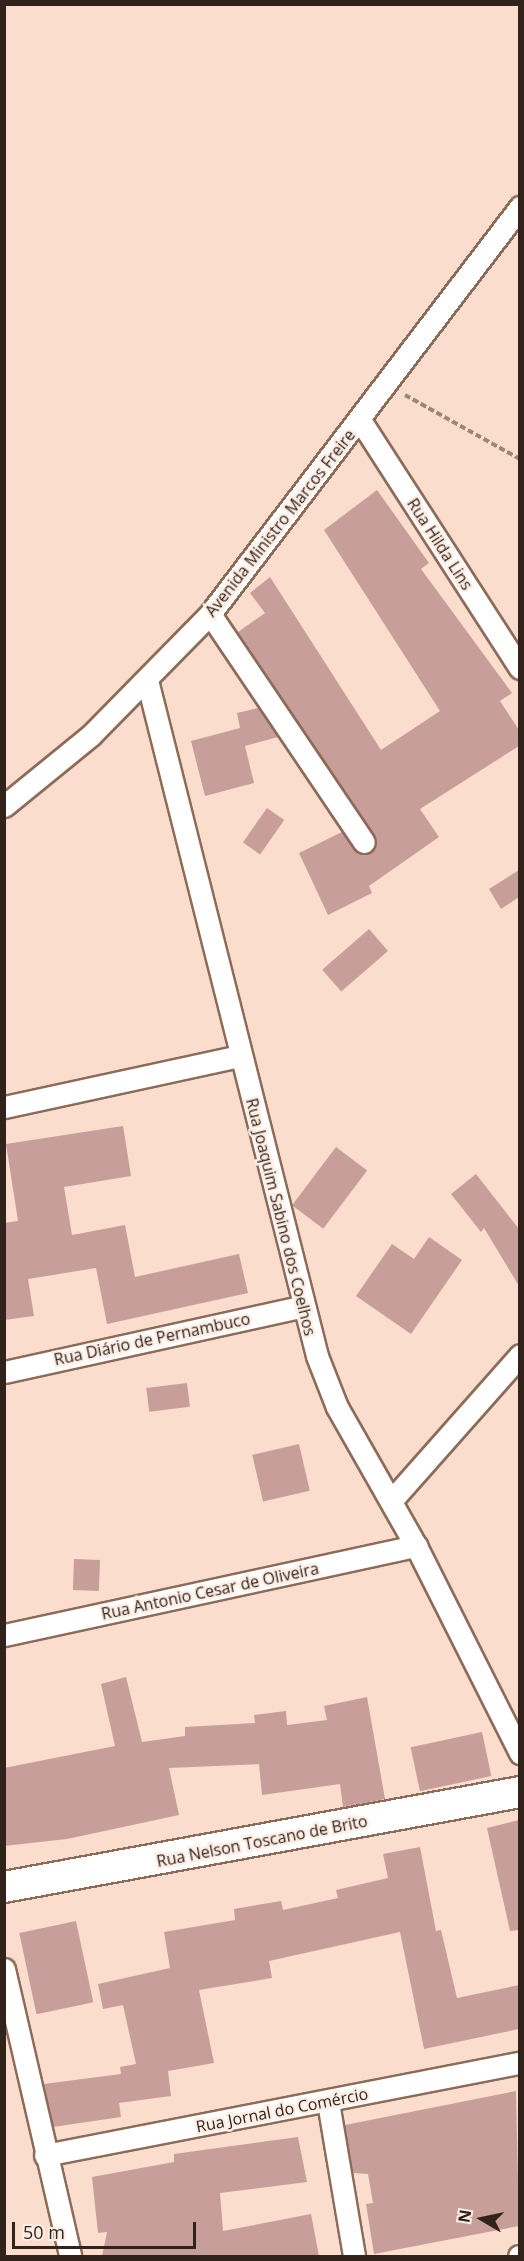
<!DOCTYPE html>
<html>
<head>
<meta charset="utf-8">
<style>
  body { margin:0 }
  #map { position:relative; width:524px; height:2261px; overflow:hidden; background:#fbddcd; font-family:"Open Sans",sans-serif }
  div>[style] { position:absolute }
  .building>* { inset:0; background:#c79e99; transform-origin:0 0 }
  .path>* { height:4px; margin-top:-2px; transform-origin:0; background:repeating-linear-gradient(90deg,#9c8579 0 6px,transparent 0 9px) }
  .roads { filter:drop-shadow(2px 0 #8c6b59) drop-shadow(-2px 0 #8c6b59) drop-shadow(0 2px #8c6b59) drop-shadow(0 -2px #8c6b59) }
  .minor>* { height:21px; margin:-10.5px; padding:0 10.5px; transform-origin:10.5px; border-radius:10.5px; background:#fff }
  .secondary>* { height:30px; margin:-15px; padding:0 15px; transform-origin:15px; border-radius:15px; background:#fff }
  span { translate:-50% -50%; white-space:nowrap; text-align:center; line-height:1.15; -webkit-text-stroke:5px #fdeee6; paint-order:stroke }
  .street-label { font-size:16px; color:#31231b }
  .frame { position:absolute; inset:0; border:6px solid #31231b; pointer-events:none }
  .north { position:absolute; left:452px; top:2189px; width:60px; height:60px; -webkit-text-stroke:4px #fdeee6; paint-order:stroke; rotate:279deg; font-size:16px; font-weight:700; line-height:24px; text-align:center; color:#31231b }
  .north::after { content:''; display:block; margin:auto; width:21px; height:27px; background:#31231b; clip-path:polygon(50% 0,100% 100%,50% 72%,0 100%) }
  .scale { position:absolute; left:12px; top:2222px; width:184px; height:27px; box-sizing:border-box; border:3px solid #31231b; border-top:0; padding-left:8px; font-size:18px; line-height:21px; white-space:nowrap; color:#31231b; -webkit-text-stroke:4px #fdeee6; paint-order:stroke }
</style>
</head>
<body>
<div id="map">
  <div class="building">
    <i style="clip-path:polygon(377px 490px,429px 563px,421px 569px,512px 693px,500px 701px,519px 730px,519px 746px,420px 809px,439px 837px,369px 886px,372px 893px,328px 915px,299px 853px,342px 832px,359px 854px,372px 852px,377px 841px,238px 632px,265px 613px,250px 593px,270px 577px,381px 750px,440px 711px,324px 530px)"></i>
    <i style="clip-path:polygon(258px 708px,278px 737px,245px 746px,254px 783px,205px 796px,191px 741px,240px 728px,237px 713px)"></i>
    <i style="left:267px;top:808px;width:21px;height:42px;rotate:35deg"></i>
    <i style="clip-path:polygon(519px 870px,519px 897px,501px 909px,489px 889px)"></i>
    <i style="left:369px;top:929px;width:29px;height:62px;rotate:49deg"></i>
    <i style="clip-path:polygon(123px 1126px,131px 1176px,64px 1187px,72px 1235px,125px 1225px,135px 1277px,239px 1254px,248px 1293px,107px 1324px,96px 1268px,28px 1279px,34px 1316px,4px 1320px,4px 1223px,18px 1221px,6px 1144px)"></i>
    <i style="left:336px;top:1147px;width:39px;height:73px;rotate:37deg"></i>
    <i style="clip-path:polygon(476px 1174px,519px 1229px,519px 1286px,484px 1228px,481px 1232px,451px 1194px)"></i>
    <i style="clip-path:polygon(429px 1237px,462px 1260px,411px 1334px,356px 1296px,392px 1244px,414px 1259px)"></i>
    <i style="left:187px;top:1383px;width:24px;height:41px;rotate:83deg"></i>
    <i style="left:299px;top:1444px;width:48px;height:48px;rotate:77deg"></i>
    <i style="left:74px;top:1559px;width:26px;height:31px;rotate:2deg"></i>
    <i style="clip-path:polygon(126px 1677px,142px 1742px,185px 1736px,185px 1727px,255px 1723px,254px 1715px,286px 1711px,287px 1725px,327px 1720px,324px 1706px,367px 1697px,385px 1799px,343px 1807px,340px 1784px,262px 1795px,259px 1764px,169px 1768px,179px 1815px,67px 1839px,4px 1846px,4px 1768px,115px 1746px,101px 1684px)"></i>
    <i style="left:482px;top:1732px;width:45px;height:73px;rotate:78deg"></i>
    <i style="clip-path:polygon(519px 1820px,519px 1930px,510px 1931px,487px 1828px)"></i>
    <i style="clip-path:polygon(420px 1847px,436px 1931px,441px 1930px,457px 1998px,519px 1985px,519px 2029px,424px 2049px,400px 1932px,269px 1961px,272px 1978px,199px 1990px,214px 2063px,168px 2071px,171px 2096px,119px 2103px,121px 2117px,53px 2127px,44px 2084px,121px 2074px,120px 2067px,136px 2064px,123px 2005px,103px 2009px,98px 1984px,170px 1968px,164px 1932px,235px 1920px,234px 1909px,281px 1901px,283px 1910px,338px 1898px,336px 1890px,388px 1878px,383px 1854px)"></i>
    <i style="left:76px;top:1921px;width:83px;height:58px;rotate:78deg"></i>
    <i style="clip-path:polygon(516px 2091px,519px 2226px,374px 2254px,366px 2204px,373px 2203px,368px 2174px,353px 2173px,345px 2125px)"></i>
    <i style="clip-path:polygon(298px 2137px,307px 2182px,220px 2193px,223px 2231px,311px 2214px,319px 2256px,102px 2256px,107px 2232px,98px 2233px,92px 2177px,174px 2162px,174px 2154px)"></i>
  </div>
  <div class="path">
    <i style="left:405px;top:395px;width:132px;rotate:29.1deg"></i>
  </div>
  <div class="roads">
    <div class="minor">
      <i style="left:360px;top:420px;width:295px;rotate:57.2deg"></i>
      <i style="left:210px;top:614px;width:275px;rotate:56deg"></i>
      <i style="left:147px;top:680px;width:697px;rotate:75.88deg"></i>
      <i style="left:317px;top:1356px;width:55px;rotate:68.6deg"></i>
      <i style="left:337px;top:1407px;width:160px;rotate:60.4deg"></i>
      <i style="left:416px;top:1546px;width:232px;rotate:63.3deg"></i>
      <i style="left:4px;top:806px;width:112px;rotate:-39.2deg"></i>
      <i style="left:91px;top:735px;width:170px;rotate:-45.5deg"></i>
      <i style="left:210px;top:614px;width:512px;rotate:-52.7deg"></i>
      <i style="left:4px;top:1107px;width:241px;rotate:-12.2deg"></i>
      <i style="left:4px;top:1372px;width:303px;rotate:-12.4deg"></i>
      <i style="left:391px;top:1501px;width:195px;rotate:-48.5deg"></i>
      <i style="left:4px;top:1635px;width:422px;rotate:-12.2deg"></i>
      <i style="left:4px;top:1969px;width:294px;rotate:77deg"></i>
      <i style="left:328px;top:2102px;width:156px;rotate:80.4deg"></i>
      <i style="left:45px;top:2155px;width:484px;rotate:-11deg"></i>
      <i style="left:519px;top:2256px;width:1px"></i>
    </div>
    <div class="secondary">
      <i style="left:4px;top:1887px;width:525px;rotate:-10.43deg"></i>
    </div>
  </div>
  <div class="street-label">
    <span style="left:280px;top:523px;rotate:-52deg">Avenida Ministro Marcos Freire</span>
    <span style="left:440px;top:544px;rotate:57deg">Rua Hilda Lins</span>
    <span style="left:281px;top:1217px;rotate:76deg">Rua Joaquim Sabino dos Coelhos</span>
    <span style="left:152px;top:1339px;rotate:-12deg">Rua Diário de Pernambuco</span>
    <span style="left:210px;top:1591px;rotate:-12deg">Rua Antonio Cesar de Oliveira</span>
    <span style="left:262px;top:1841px;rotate:-11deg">Rua Nelson Toscano de Brito</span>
    <span style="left:282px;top:2110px;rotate:-11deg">Rua Jornal do Comércio</span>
  </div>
  <div class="frame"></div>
  <div class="north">N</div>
  <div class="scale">50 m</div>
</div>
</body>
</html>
